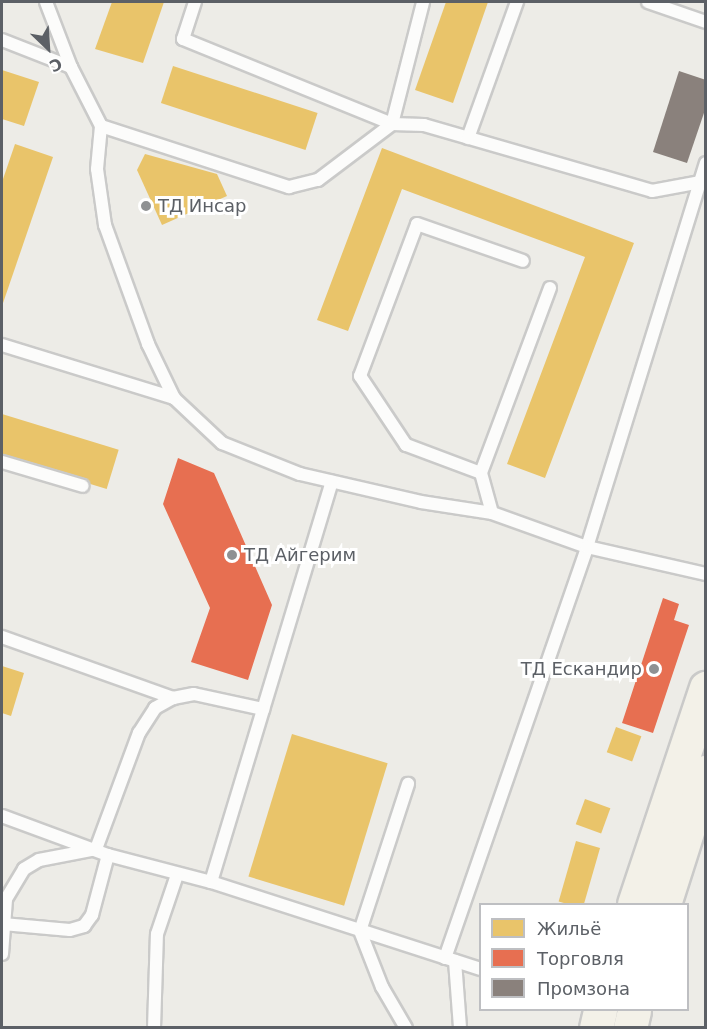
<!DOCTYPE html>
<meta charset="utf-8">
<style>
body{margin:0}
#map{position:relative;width:707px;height:1029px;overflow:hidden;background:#edece7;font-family:"DejaVu Sans",sans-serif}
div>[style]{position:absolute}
.homes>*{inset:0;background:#e9c46a;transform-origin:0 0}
.shops>*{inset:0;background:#e76f51}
.industry>*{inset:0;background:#8a817c}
.roads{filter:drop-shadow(2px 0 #cacac9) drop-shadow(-2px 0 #cacac9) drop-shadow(0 2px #cacac9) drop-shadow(0 -2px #cacac9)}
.lane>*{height:12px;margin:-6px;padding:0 6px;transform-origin:6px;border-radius:6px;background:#fcfcfb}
.primary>*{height:33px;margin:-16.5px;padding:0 16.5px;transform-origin:16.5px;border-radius:16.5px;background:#f3f1e8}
.dots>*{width:16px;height:16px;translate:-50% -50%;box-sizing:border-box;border:3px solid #fff;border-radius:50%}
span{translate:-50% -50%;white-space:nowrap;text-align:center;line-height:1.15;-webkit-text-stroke:6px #fff;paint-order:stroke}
.poi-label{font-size:18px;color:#5c6066}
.left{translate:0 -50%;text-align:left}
.right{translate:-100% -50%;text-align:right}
.frame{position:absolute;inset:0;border:3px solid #5c6066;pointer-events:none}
.legend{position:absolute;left:479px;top:903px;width:210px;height:108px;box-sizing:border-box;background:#fff;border:2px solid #bebfc2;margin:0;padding:8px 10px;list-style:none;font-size:18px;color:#5c6066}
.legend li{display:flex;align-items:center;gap:12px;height:30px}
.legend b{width:30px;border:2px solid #bebfc2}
.north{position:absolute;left:18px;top:18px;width:60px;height:60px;-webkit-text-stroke:4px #fff;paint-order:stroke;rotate:155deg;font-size:16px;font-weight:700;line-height:24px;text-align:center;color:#5c6066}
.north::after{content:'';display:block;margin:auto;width:21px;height:27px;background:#5c6066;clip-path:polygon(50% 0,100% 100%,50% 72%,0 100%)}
</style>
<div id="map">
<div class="homes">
<div style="clip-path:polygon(112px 2px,164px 2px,143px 63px,95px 49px)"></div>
<div style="clip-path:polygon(446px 2px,488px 2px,453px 103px,415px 90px)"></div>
<div style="left:173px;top:66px;width:152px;height:39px;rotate:18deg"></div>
<div style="clip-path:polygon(2px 70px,39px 82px,24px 126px,2px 119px)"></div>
<div style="clip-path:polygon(15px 144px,53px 157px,2px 306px,2px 182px)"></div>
<div style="clip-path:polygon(382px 148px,634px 243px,545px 478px,507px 464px,585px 257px,402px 189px,348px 331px,317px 320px)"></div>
<div style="clip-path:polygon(145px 154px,217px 174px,227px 196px,162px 225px,137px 170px)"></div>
<div style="left:2px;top:414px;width:122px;height:41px;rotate:17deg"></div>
<div style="clip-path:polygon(2px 666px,24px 673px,11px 716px,2px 713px)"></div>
<div style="left:616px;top:727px;width:27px;height:27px;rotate:20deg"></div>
<div style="left:292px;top:734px;width:100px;height:149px;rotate:17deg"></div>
<div style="left:585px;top:799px;width:27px;height:27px;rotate:20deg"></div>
<div style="left:576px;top:841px;width:25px;height:63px;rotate:16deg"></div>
</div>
<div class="shops">
<div style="clip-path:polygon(178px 458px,214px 473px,272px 605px,248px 680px,191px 662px,210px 608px,163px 504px)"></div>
<div style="clip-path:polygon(663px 598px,679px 604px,674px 620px,689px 625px,653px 733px,622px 723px)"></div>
</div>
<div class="industry">
<div style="clip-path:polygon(679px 71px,706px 80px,706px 107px,687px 163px,653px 152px)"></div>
</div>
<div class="roads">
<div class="lane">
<div style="left:46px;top:2px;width:70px;rotate:69deg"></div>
<div style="left:195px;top:2px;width:39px;rotate:108deg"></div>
<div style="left:183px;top:39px;width:226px;rotate:22.1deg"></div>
<div style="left:392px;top:124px;width:126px;rotate:-75.7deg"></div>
<div style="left:648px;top:2px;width:61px;rotate:19deg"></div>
<div style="left:2px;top:40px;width:74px;rotate:21.4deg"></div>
<div style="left:71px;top:67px;width:66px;rotate:63deg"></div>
<div style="left:101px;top:126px;width:198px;rotate:18deg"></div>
<div style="left:289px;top:187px;width:30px;rotate:-14deg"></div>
<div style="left:318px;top:180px;width:93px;rotate:-37.1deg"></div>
<div style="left:392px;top:124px;width:32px;rotate:2deg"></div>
<div style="left:424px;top:125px;width:237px;rotate:16.1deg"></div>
<div style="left:652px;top:191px;width:55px;rotate:-10.5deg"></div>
<div style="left:101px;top:126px;width:43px;rotate:95.3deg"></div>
<div style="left:97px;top:169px;width:57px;rotate:81.9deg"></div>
<div style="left:105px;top:225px;width:127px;rotate:70.1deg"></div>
<div style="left:148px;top:344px;width:60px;rotate:64.3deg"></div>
<div style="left:174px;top:398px;width:66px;rotate:43.2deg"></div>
<div style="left:222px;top:443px;width:84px;rotate:21.7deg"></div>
<div style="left:300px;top:474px;width:124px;rotate:13deg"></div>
<div style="left:421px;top:502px;width:72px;rotate:8.8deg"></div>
<div style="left:468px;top:138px;width:145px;rotate:-70.2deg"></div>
<div style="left:550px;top:288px;width:197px;rotate:110.5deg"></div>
<div style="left:481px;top:473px;width:41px;rotate:74.6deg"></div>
<div style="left:492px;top:513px;width:101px;rotate:19.7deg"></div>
<div style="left:587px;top:547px;width:402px;rotate:-72.8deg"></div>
<div style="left:2px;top:345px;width:180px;rotate:17.1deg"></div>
<div style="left:2px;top:462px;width:84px;rotate:16.5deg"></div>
<div style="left:481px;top:473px;width:80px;rotate:-159.5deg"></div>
<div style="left:406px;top:445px;width:83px;rotate:-123.7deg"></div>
<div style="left:360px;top:376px;width:162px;rotate:-69.4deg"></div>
<div style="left:417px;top:224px;width:112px;rotate:19.2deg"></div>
<div style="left:2px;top:637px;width:182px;rotate:19.6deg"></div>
<div style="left:2px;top:816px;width:113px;rotate:20.2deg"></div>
<div style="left:108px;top:855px;width:106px;rotate:14.7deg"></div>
<div style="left:211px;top:882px;width:283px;rotate:17.9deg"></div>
<div style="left:211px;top:882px;width:418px;rotate:-73.2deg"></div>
<div style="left:3px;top:924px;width:67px;rotate:5.1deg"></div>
<div style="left:70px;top:930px;width:15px;rotate:-16deg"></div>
<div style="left:84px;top:926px;width:14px;rotate:-54deg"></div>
<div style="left:92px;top:915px;width:62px;rotate:-75.1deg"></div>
<div style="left:2px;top:954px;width:55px;rotate:-85.8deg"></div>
<div style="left:6px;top:899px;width:35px;rotate:-59deg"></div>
<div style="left:24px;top:869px;width:17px;rotate:-31deg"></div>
<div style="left:39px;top:860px;width:58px;rotate:-10.9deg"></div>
<div style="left:96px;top:849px;width:124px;rotate:-69.7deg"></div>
<div style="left:139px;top:733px;width:30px;rotate:-57deg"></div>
<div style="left:155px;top:708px;width:21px;rotate:-29deg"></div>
<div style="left:173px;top:698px;width:21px;rotate:-11deg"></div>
<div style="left:194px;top:694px;width:71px;rotate:12.3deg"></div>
<div style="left:445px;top:958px;width:435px;rotate:-70.9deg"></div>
<div style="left:587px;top:547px;width:122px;rotate:12.8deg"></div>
<div style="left:455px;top:961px;width:67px;rotate:85.7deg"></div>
<div style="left:154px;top:1028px;width:94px;rotate:-88.2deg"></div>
<div style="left:157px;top:934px;width:62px;rotate:-71.3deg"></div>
<div style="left:406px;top:1028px;width:48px;rotate:-120.3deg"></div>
<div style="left:382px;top:987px;width:60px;rotate:-111.4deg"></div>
<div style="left:360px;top:931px;width:155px;rotate:-71.9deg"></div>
</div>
<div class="primary">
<div style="left:634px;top:904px;width:228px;rotate:-71.6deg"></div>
<div style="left:664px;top:904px;width:139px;rotate:-72.3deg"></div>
<div style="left:596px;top:1028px;width:18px;rotate:-77deg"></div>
<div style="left:630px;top:1028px;width:18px;rotate:-77deg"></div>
</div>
</div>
<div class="dots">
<div style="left:146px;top:206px;background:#8f9193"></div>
<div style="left:232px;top:555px;background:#8f9193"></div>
<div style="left:654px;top:669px;background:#8f9193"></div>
</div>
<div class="poi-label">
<span class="left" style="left:158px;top:206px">ТД Инсар</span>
<span class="left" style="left:244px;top:555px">ТД Айгерим</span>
<span class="right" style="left:642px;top:669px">ТД Ескандир</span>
</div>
<div class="frame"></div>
<ul class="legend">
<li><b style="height:16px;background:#e9c46a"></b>Жильё</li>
<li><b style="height:16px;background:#e76f51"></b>Торговля</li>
<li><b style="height:16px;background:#8a817c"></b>Промзона</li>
</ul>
<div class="north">С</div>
</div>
